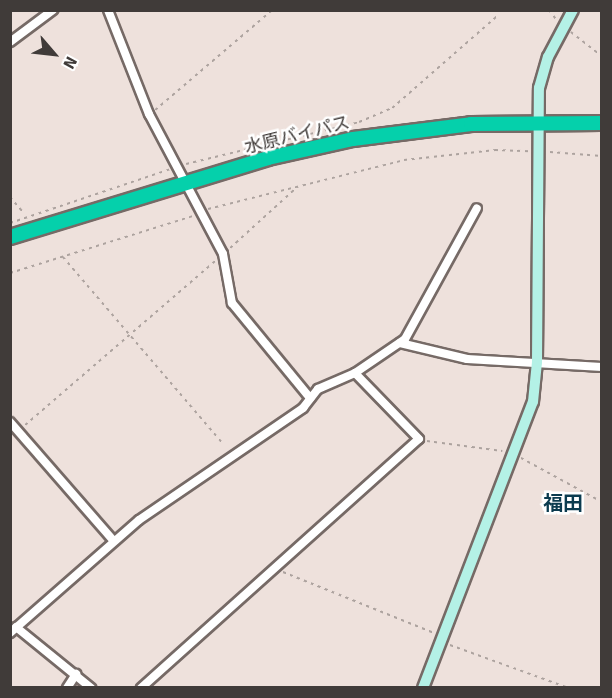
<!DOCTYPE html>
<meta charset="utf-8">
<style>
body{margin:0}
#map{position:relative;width:612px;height:698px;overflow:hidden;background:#eee1dc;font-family:Signika,"Noto Sans JP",sans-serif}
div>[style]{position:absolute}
.path>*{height:1.5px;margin-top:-0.75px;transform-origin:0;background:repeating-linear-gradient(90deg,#ada39f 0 3px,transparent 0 7.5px)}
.roads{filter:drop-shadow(2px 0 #766a66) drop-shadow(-2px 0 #766a66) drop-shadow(0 2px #766a66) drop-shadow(0 -2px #766a66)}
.street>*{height:8px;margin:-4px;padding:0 4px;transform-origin:4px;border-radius:4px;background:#fff}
.secondary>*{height:10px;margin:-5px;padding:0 5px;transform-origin:5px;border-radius:5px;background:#b4f1e6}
.highway>*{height:14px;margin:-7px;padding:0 7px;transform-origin:7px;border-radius:7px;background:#05d0ab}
span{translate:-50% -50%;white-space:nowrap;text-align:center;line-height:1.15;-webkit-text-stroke:5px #fff;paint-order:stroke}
.street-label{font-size:18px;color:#403b39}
.neighbourhood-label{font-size:20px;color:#0b3b4f;font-weight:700}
.frame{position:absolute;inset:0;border:12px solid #403b39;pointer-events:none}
.north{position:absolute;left:24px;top:24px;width:60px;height:60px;-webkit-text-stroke:4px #fff;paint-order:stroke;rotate:118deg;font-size:16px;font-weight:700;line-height:24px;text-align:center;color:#403b39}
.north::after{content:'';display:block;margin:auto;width:21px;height:27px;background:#403b39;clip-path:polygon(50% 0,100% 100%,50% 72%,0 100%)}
</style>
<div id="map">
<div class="path">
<div style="left:549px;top:10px;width:11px;rotate:52deg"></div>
<div style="left:571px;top:32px;width:39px;rotate:38deg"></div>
<div style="left:155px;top:110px;width:154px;rotate:-40.5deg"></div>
<div style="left:550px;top:152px;width:52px;rotate:4.4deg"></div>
<div style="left:186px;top:164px;width:178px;rotate:-13.6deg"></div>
<div style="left:359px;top:122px;width:36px;rotate:-23deg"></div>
<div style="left:392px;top:108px;width:140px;rotate:-41.2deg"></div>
<div style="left:10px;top:197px;width:20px;rotate:49deg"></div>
<div style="left:208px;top:209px;width:202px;rotate:-14deg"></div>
<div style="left:404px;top:160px;width:92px;rotate:-6.3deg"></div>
<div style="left:495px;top:150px;width:35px;rotate:2deg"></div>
<div style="left:10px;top:223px;width:169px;rotate:-18.6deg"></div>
<div style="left:230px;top:248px;width:91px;rotate:-42.3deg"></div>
<div style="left:63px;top:257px;width:246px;rotate:49.4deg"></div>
<div style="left:10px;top:273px;width:192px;rotate:-17.3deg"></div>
<div style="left:25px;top:425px;width:251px;rotate:-40.8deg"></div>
<div style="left:427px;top:441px;width:76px;rotate:7.6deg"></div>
<div style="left:521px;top:458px;width:92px;rotate:28.5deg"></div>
<div style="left:283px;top:572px;width:163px;rotate:22deg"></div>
<div style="left:450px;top:645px;width:127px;rotate:19.9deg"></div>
</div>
<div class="roads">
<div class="street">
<div style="left:108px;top:10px;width:112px;rotate:68.5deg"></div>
<div style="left:149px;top:114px;width:158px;rotate:62.1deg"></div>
<div style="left:223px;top:254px;width:50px;rotate:79.6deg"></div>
<div style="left:232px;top:303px;width:123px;rotate:50.6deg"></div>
<div style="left:10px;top:42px;width:54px;rotate:-36.7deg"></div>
<div style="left:400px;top:343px;width:69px;rotate:13.4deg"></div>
<div style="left:467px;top:359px;width:135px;rotate:3.4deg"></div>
<div style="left:10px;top:422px;width:157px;rotate:48.9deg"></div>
<div style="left:16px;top:627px;width:97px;rotate:39.1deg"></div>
<div style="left:10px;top:633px;width:171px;rotate:-41.2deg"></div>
<div style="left:139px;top:520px;width:199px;rotate:-34.3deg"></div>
<div style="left:303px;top:408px;width:24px;rotate:-52deg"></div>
<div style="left:318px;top:389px;width:40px;rotate:-23.4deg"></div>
<div style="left:355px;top:373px;width:60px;rotate:-34.2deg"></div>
<div style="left:405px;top:339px;width:149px;rotate:-61.2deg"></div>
<div style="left:67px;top:688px;width:17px;rotate:-57deg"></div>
<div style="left:141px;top:688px;width:373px;rotate:-41.9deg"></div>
<div style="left:419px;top:439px;width:92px;rotate:-134.1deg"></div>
</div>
<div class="secondary">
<div style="left:423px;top:688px;width:306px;rotate:-69deg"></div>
<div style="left:533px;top:402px;width:40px;rotate:-84.3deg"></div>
<div style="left:537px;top:362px;width:274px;rotate:-89.6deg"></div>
<div style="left:539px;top:88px;width:32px;rotate:-74deg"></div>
<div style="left:548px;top:57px;width:53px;rotate:-62deg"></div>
</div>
<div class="highway">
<div style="left:10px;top:237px;width:270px;rotate:-17deg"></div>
<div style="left:268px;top:158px;width:87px;rotate:-12.6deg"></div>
<div style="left:353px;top:139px;width:119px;rotate:-7.2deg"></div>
<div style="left:471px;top:124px;width:131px;rotate:-0.4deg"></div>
</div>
</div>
<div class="street-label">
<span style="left:297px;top:135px;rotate:-14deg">水原バイパス</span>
</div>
<div class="neighbourhood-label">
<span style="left:563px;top:503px">福田</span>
</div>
<div class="frame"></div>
<div class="north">N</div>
</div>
